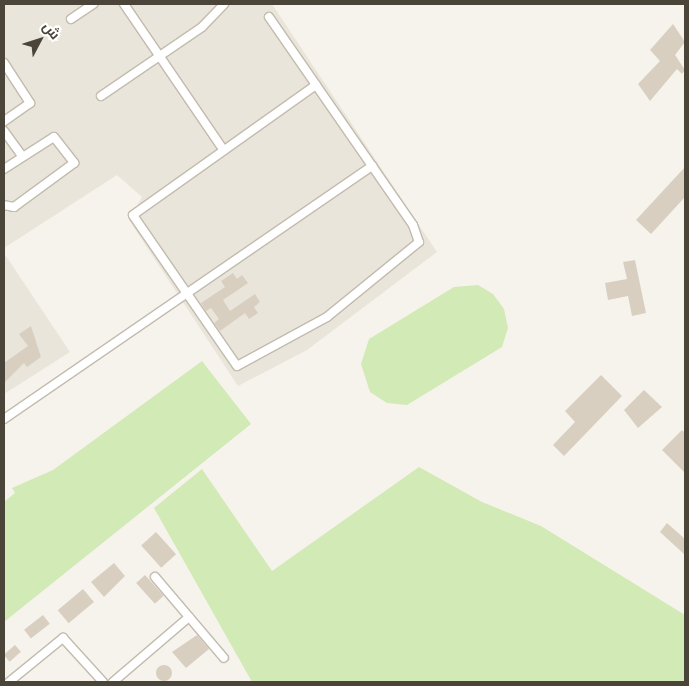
<!DOCTYPE html>
<meta charset="utf-8">
<style>
body{margin:0}
#map{position:relative;width:689px;height:686px;overflow:hidden;background:#f6f3ec;font-family:"Archivo Narrow",Cairo,sans-serif}
div>[style]{position:absolute}
.residential>*{inset:0;background:#eae5da}
.green>*{inset:0;background:#d2eab5}
.building>*{inset:0;background:#d8cfc1;transform-origin:0 0}
.round{border-radius:50%}
.roads{filter:drop-shadow(1px 0 #c2bbae) drop-shadow(-1px 0 #c2bbae) drop-shadow(0 1px #c2bbae) drop-shadow(0 -1px #c2bbae)}
.minor>*{height:8px;margin:-4px;padding:0 4px;transform-origin:4px;border-radius:4px;background:#fff}
span{translate:-50% -50%;white-space:nowrap;text-align:center;line-height:1.15;-webkit-text-stroke:4px #fff;paint-order:stroke}
.frame{position:absolute;inset:0;border:5px solid #4b4439;pointer-events:none}
.north{position:absolute;left:15px;top:15px;width:50px;height:50px;-webkit-text-stroke:4px #fff;paint-order:stroke;rotate:50deg;font-size:14px;font-weight:700;line-height:20px;text-align:center;color:#4b4439}
.north::after{content:'';display:block;margin:auto;width:18px;height:22px;background:#4b4439;clip-path:polygon(50% 0,100% 100%,50% 72%,0 100%)}
</style>
<div id="map">
<div class="residential">
<div style="clip-path:polygon(4px 4px,272px 4px,437px 252px,307px 350px,238px 386px,129px 220px,142px 197px,117px 175px,4px 248px)"></div>
<div style="clip-path:polygon(4px 253px,70px 352px,4px 394px)"></div>
</div>
<div class="green">
<div style="clip-path:polygon(478px 285px,493px 294px,504px 309px,508px 328px,502px 347px,407px 405px,387px 403px,370px 392px,361px 364px,369px 339px,454px 287px)"></div>
<div style="clip-path:polygon(202px 361px,251px 424px,4px 622px,4px 502px,15px 493px,12px 488px,53px 470px)"></div>
<div style="clip-path:polygon(419px 467px,482px 502px,541px 526px,685px 615px,685px 682px,252px 682px,154px 508px,202px 469px,272px 571px)"></div>
</div>
<div class="building">
<div style="clip-path:polygon(673px 24px,685px 42px,675px 55px,685px 70px,682px 74px,677px 69px,650px 101px,638px 84px,660px 61px,650px 50px)"></div>
<div style="clip-path:polygon(685px 167px,685px 197px,651px 234px,636px 220px)"></div>
<div style="clip-path:polygon(635px 260px,646px 313px,632px 316px,628px 296px,608px 300px,605px 283px,627px 279px,623px 262px)"></div>
<div style="clip-path:polygon(233px 273px,237px 279px,242px 275px,248px 283px,223px 300px,230px 311px,255px 294px,260px 302px,254px 307px,258px 313px,249px 319px,245px 313px,220px 331px,214px 323px,219px 319px,211px 308px,206px 311px,201px 303px,225px 287px,221px 281px)"></div>
<div style="clip-path:polygon(31px 326px,41px 357px,27px 367px,24px 363px,4px 383px,4px 363px,28px 346px,19px 334px)"></div>
<div style="clip-path:polygon(601px 375px,622px 396px,564px 456px,553px 445px,575px 422px,565px 411px)"></div>
<div style="clip-path:polygon(644px 390px,662px 407px,638px 428px,624px 410px)"></div>
<div style="clip-path:polygon(682px 430px,685px 433px,685px 473px,662px 450px)"></div>
<div style="clip-path:polygon(667px 523px,685px 539px,685px 555px,660px 532px)"></div>
<div style="left:156px;top:532px;width:30px;height:20px;rotate:48deg"></div>
<div style="clip-path:polygon(114px 563px,125px 576px,104px 597px,91px 582px)"></div>
<div style="left:145px;top:575px;width:28px;height:12px;rotate:48deg"></div>
<div style="left:83px;top:589px;width:17px;height:33px;rotate:50deg"></div>
<div style="left:43px;top:615px;width:11px;height:24px;rotate:52deg"></div>
<div style="clip-path:polygon(197px 635px,209px 649px,186px 668px,172px 652px)"></div>
<div style="left:15px;top:645px;width:9px;height:15px;rotate:49deg"></div>
<div class="round" style="left:156px;top:665px;width:16px;height:16px"></div>
</div>
<div class="roads">
<div class="minor">
<div style="left:124px;top:4px;width:176px;rotate:55.7deg"></div>
<div style="left:269px;top:17px;width:83px;rotate:55.3deg"></div>
<div style="left:71px;top:19px;width:27px;rotate:-34deg"></div>
<div style="left:4px;top:63px;width:48px;rotate:57deg"></div>
<div style="left:30px;top:103px;width:32px;rotate:145deg"></div>
<div style="left:316px;top:85px;width:170px;rotate:55.3deg"></div>
<div style="left:413px;top:225px;width:18px;rotate:71deg"></div>
<div style="left:419px;top:242px;width:119px;rotate:140.8deg"></div>
<div style="left:327px;top:317px;width:102px;rotate:151.4deg"></div>
<div style="left:237px;top:366px;width:183px;rotate:-124.6deg"></div>
<div style="left:133px;top:215px;width:224px;rotate:-35.4deg"></div>
<div style="left:101px;top:96px;width:122px;rotate:-34.3deg"></div>
<div style="left:202px;top:27px;width:32px;rotate:-46deg"></div>
<div style="left:4px;top:131px;width:31px;rotate:54deg"></div>
<div style="left:4px;top:169px;width:59px;rotate:-32.6deg"></div>
<div style="left:54px;top:137px;width:33px;rotate:52deg"></div>
<div style="left:74px;top:163px;width:74px;rotate:143.7deg"></div>
<div style="left:14px;top:207px;width:10px;rotate:-169deg"></div>
<div style="left:4px;top:419px;width:447px;rotate:-34.5deg"></div>
<div style="left:155px;top:577px;width:106px;rotate:49.6deg"></div>
<div style="left:9px;top:682px;width:70px;rotate:-39.2deg"></div>
<div style="left:63px;top:638px;width:59px;rotate:47.7deg"></div>
<div style="left:113px;top:682px;width:100px;rotate:-40.5deg"></div>
</div>
</div>
<div class="frame"></div>
<div class="north">ش</div>
</div>
